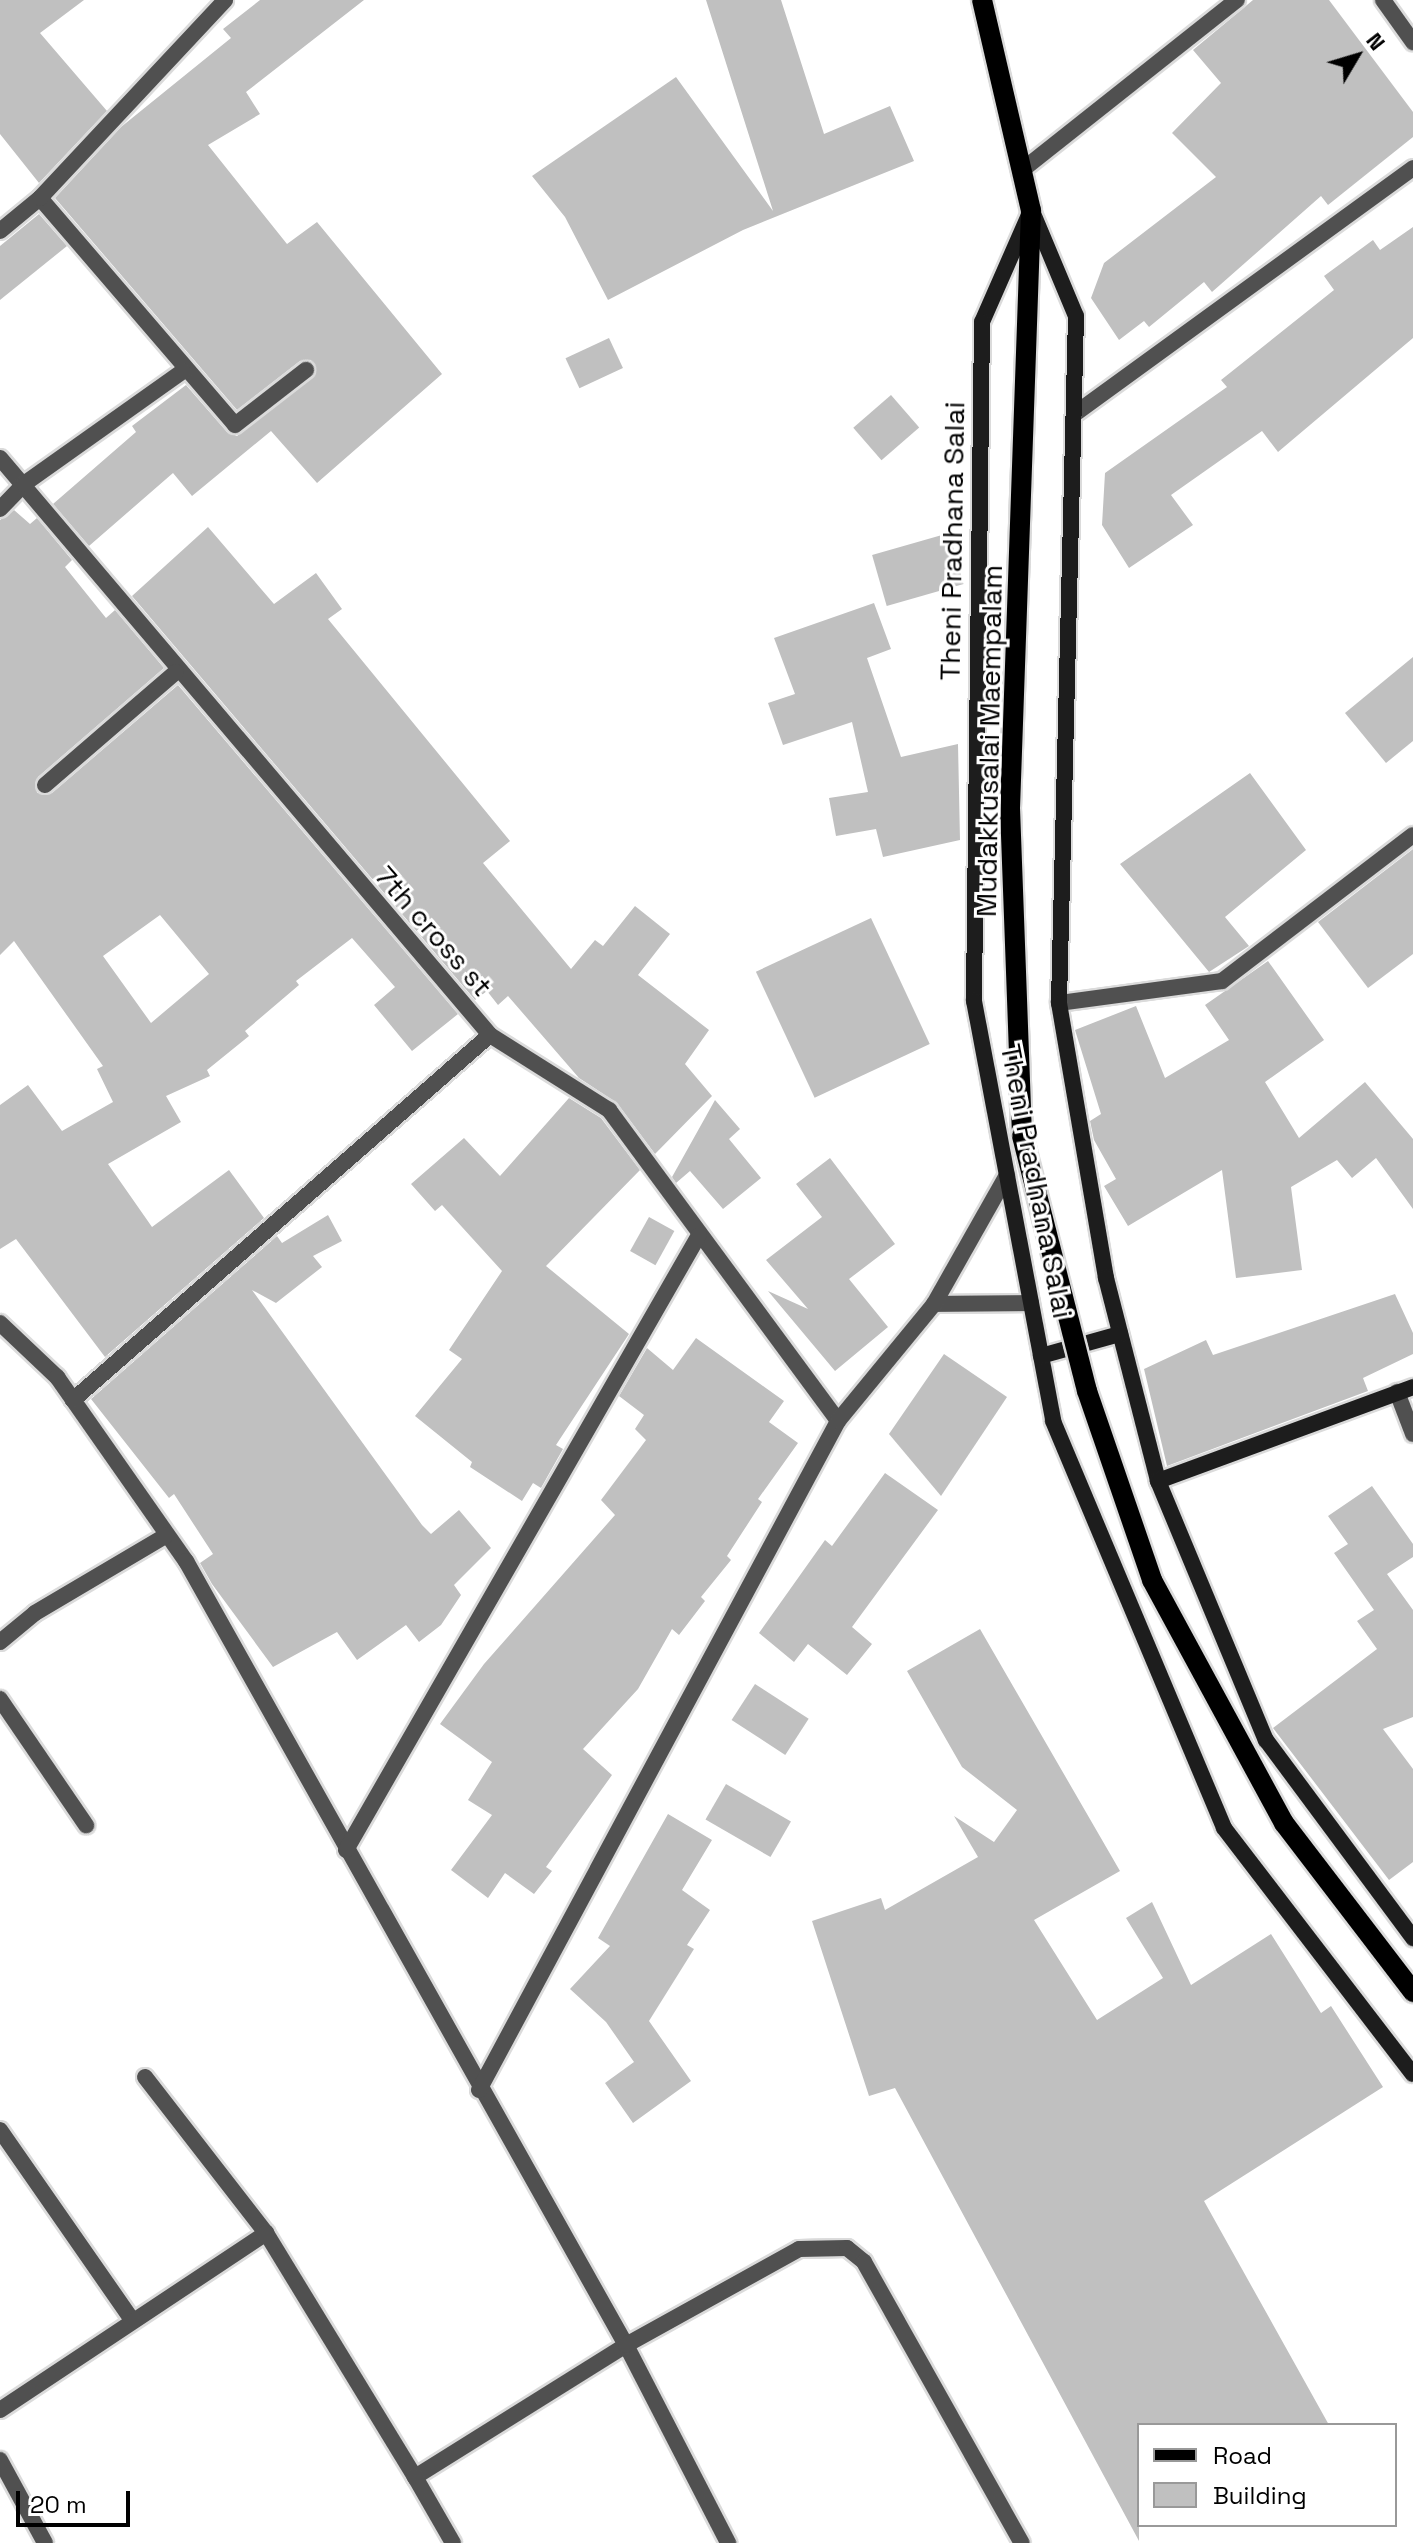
<!DOCTYPE html>
<style>
body{margin:0}
#map{position:relative;width:1413px;height:2543px;overflow:hidden;background:#fff;font-family:"Space Grotesk",sans-serif}
div>[style]{position:absolute}
.building>*{inset:0;background:#c0c0c0;transform-origin:0 0}
.roads{filter:drop-shadow(2px 0 #dbdbdb) drop-shadow(-2px 0 #dbdbdb) drop-shadow(0 2px #dbdbdb) drop-shadow(0 -2px #dbdbdb)}
.street>*{height:16px;margin:-8px;padding:0 8px;transform-origin:8px;border-radius:8px;background:#505050}
.secondary>*{height:16px;margin:-8px;padding:0 8px;transform-origin:8px;border-radius:8px;background:#1d1d1d}
.primary>*{height:20px;margin:-10px;padding:0 10px;transform-origin:10px;border-radius:10px;background:#000}
.bridges{filter:drop-shadow(2px 0 #dbdbdb) drop-shadow(-2px 0 #dbdbdb) drop-shadow(0 2px #dbdbdb) drop-shadow(0 -2px #dbdbdb)}
.primary-bridge>*{height:20px;margin:-10px;padding:0 10px;transform-origin:10px;border-radius:10px;background:#000}
span{translate:-50% -50%;white-space:nowrap;text-align:center;line-height:1.15;-webkit-text-stroke:6px #fff;paint-order:stroke}
.street-label{font-size:28px;color:#000}
.legend{position:absolute;left:1137px;top:2423px;width:260px;height:104px;box-sizing:border-box;background:#fff;border:2px solid #999;margin:0;padding:10px 14px;list-style:none;font-size:24px;color:#000}
.legend li{display:flex;align-items:center;gap:16px;height:40px}
.legend b{width:40px;border:2px solid #999}
.north{position:absolute;left:1317px;top:16px;width:80px;height:80px;-webkit-text-stroke:6px #fff;paint-order:stroke;rotate:52deg;font-size:22px;font-weight:700;line-height:32px;text-align:center;color:#000}
.north::after{content:'';display:block;margin:auto;width:28px;height:36px;background:#000;clip-path:polygon(50% 0,100% 100%,50% 72%,0 100%)}
.scale{position:absolute;left:16px;top:2491px;width:114px;height:36px;box-sizing:border-box;border:4px solid #000;border-top:0;padding-left:10px;font-size:24px;line-height:28px;white-space:nowrap;color:#000;-webkit-text-stroke:6px #fff;paint-order:stroke}
</style>
<div id="map">
<div class="building">
<div style="clip-path:polygon(0 0,84px 0,40px 33px,107px 111px,39px 183px,0 134px)"></div>
<div style="clip-path:polygon(260px 0,364px 0,246px 92px,260px 114px,208px 145px,287px 244px,317px 222px,442px 374px,317px 483px,271px 431px,192px 496px,173px 473px,89px 546px,53px 504px,136px 432px,132px 426px,186px 385px,227px 432px,237px 436px,316px 373px,311px 360px,300px 361px,237px 410px,55px 198px,121px 127px,231px 38px,223px 29px)"></div>
<div style="clip-path:polygon(706px 0,781px 0,824px 134px,890px 106px,914px 161px,743px 230px,608px 300px,565px 217px,532px 176px,676px 77px,773px 211px)"></div>
<div style="clip-path:polygon(1253px 0,1329px 0,1413px 112px,1413px 137px,1328px 205px,1321px 196px,1212px 292px,1204px 282px,1149px 327px,1144px 321px,1119px 340px,1091px 298px,1104px 263px,1216px 177px,1172px 133px,1221px 83px,1193px 50px)"></div>
<div style="clip-path:polygon(39px 214px,67px 246px,0 300px,0 246px)"></div>
<div style="clip-path:polygon(1413px 227px,1413px 338px,1278px 452px,1262px 431px,1171px 495px,1193px 525px,1129px 568px,1102px 525px,1105px 473px,1227px 387px,1221px 380px,1334px 290px,1324px 276px,1373px 240px,1380px 250px)"></div>
<div style="left:609px;top:338px;width:33px;height:48px;rotate:65deg"></div>
<div style="left:891px;top:395px;width:43px;height:50px;rotate:49deg"></div>
<div style="clip-path:polygon(evenodd,14px 510px,30px 524px,37px 518px,72px 560px,65px 567px,106px 618px,115px 610px,164px 668px,38px 777px,37px 793px,52px 793px,178px 685px,458px 1014px,412px 1051px,374px 1005px,395px 987px,352px 938px,296px 981px,299px 985px,245px 1031px,249px 1036px,207px 1070px,210px 1076px,166px 1096px,181px 1122px,108px 1164px,152px 1227px,229px 1170px,264px 1218px,105px 1357px,16px 1239px,0 1249px,0 1105px,28px 1085px,62px 1131px,113px 1102px,97px 1069px,103px 1066px,14px 941px,0 955px,0 520px,14px 510px,160px 915px,209px 974px,151px 1023px,103px 956px,160px 915px)"></div>
<div style="clip-path:polygon(208px 527px,274px 604px,316px 573px,342px 609px,328px 619px,510px 841px,483px 863px,571px 969px,595px 940px,603px 946px,635px 906px,670px 934px,638px 975px,709px 1030px,685px 1064px,712px 1096px,655px 1154px,617px 1103px,579px 1078px,508px 996px,498px 1005px,487px 991px,475px 1000px,132px 596px)"></div>
<div style="left:949px;top:533px;width:53px;height:80px;rotate:74deg"></div>
<div style="clip-path:polygon(874px 603px,891px 649px,867px 658px,901px 757px,958px 744px,960px 840px,883px 857px,876px 829px,836px 836px,829px 798px,868px 792px,852px 722px,783px 745px,768px 703px,795px 694px,774px 638px)"></div>
<div style="clip-path:polygon(1413px 657px,1413px 741px,1386px 763px,1345px 713px)"></div>
<div style="clip-path:polygon(1250px 773px,1306px 850px,1225px 917px,1249px 946px,1209px 972px,1120px 864px)"></div>
<div style="clip-path:polygon(1413px 849px,1413px 954px,1368px 988px,1318px 922px)"></div>
<div style="left:871px;top:918px;width:139px;height:127px;rotate:65deg"></div>
<div style="clip-path:polygon(1268px 961px,1324px 1040px,1265px 1082px,1299px 1138px,1365px 1082px,1413px 1139px,1413px 1209px,1376px 1158px,1352px 1178px,1337px 1160px,1291px 1187px,1302px 1270px,1236px 1278px,1222px 1170px,1128px 1226px,1104px 1186px,1116px 1179px,1094px 1140px,1090px 1121px,1101px 1114px,1075px 1030px,1136px 1006px,1165px 1078px,1229px 1040px,1205px 1005px)"></div>
<div style="clip-path:polygon(569px 1098px,601px 1118px,640px 1170px,546px 1266px,629px 1334px,556px 1445px,563px 1449px,541px 1488px,533px 1483px,522px 1501px,470px 1467px,472px 1462px,415px 1416px,462px 1359px,449px 1350px,502px 1271px,442px 1205px,435px 1211px,411px 1184px,464px 1138px,500px 1176px)"></div>
<div style="clip-path:polygon(715px 1100px,740px 1129px,729px 1139px,761px 1178px,723px 1209px,690px 1171px,676px 1183px,672px 1177px)"></div>
<div style="clip-path:polygon(830px 1158px,895px 1244px,849px 1279px,888px 1327px,835px 1371px,768px 1291px,808px 1309px,766px 1260px,822px 1217px,796px 1184px)"></div>
<div style="clip-path:polygon(328px 1215px,342px 1241px,313px 1256px,322px 1267px,276px 1303px,252px 1290px,422px 1525px,431px 1534px,459px 1510px,491px 1548px,454px 1585px,461px 1595px,441px 1625px,419px 1642px,406px 1625px,357px 1660px,337px 1632px,273px 1667px,212px 1584px,200px 1563px,213px 1554px,174px 1494px,169px 1498px,91px 1399px,277px 1236px,282px 1243px)"></div>
<div style="left:649px;top:1217px;width:29px;height:39px;rotate:29deg"></div>
<div style="clip-path:polygon(1395px 1294px,1413px 1333px,1413px 1354px,1363px 1378px,1368px 1391px,1167px 1466px,1144px 1369px,1206px 1340px,1213px 1355px)"></div>
<div style="clip-path:polygon(696px 1338px,784px 1401px,769px 1422px,798px 1443px,758px 1499px,762px 1502px,727px 1556px,731px 1560px,701px 1597px,705px 1601px,679px 1635px,672px 1629px,638px 1689px,583px 1749px,612px 1775px,546px 1867px,552px 1871px,534px 1894px,505px 1873px,488px 1898px,451px 1870px,492px 1815px,468px 1800px,492px 1762px,440px 1724px,484px 1664px,615px 1515px,601px 1500px,646px 1440px,635px 1429px,644px 1415px,619px 1396px,647px 1348px,673px 1370px)"></div>
<div style="clip-path:polygon(944px 1354px,1007px 1397px,941px 1496px,889px 1434px)"></div>
<div style="clip-path:polygon(885px 1473px,938px 1510px,852px 1627px,872px 1644px,847px 1675px,808px 1644px,794px 1662px,759px 1633px,825px 1540px,832px 1546px)"></div>
<div style="clip-path:polygon(1372px 1486px,1413px 1544px,1413px 1557px,1387px 1574px,1413px 1610px,1413px 1717px,1383px 1729px,1413px 1769px,1413px 1862px,1389px 1880px,1273px 1728px,1377px 1649px,1357px 1621px,1374px 1610px,1334px 1553px,1348px 1544px,1328px 1516px)"></div>
<div style="clip-path:polygon(980px 1629px,1120px 1871px,1034px 1920px,1097px 2020px,1163px 1978px,1126px 1918px,1152px 1902px,1191px 1985px,1271px 1934px,1321px 2013px,1331px 2006px,1383px 2087px,1204px 2201px,1329px 2425px,1139px 2425px,1139px 2541px,895px 2088px,869px 2096px,812px 1921px,881px 1898px,885px 1910px,978px 1857px,954px 1816px,994px 1842px,1017px 1810px,962px 1767px,907px 1671px)"></div>
<div style="left:755px;top:1684px;width:64px;height:43px;rotate:33deg"></div>
<div style="left:726px;top:1784px;width:75px;height:41px;rotate:30deg"></div>
<div style="clip-path:polygon(668px 1814px,712px 1840px,682px 1890px,710px 1910px,687px 1945px,694px 1949px,649px 2021px,691px 2081px,633px 2123px,605px 2083px,634px 2062px,606px 2022px,570px 1989px,610px 1946px,598px 1938px)"></div>
</div>
<div class="roads">
<div class="street">
<div style="left:1383px;top:0;width:52px;rotate:54.5deg"></div>
<div style="left:1026px;top:167px;width:269px;rotate:-38.4deg"></div>
<div style="left:40px;top:198px;width:299px;rotate:49.3deg"></div>
<div style="left:235px;top:425px;width:90px;rotate:-37.8deg"></div>
<div style="left:0;top:231px;width:52px;rotate:-39.5deg"></div>
<div style="left:40px;top:198px;width:271px;rotate:-46.9deg"></div>
<div style="left:1076px;top:413px;width:417px;rotate:-36deg"></div>
<div style="left:0;top:458px;width:757px;rotate:49.66deg"></div>
<div style="left:490px;top:1035px;width:141px;rotate:32.2deg"></div>
<div style="left:609px;top:1110px;width:386px;rotate:53.6deg"></div>
<div style="left:0;top:509px;width:35px;rotate:-46deg"></div>
<div style="left:24px;top:484px;width:195px;rotate:-35.4deg"></div>
<div style="left:45px;top:785px;width:173px;rotate:-40.8deg"></div>
<div style="left:1059px;top:1003px;width:164px;rotate:-7.7deg"></div>
<div style="left:1222px;top:981px;width:240px;rotate:-37.4deg"></div>
<div style="left:934px;top:1304px;width:97px;rotate:-0.6deg"></div>
<div style="left:0;top:1323px;width:79px;rotate:43.5deg"></div>
<div style="left:57px;top:1377px;width:225px;rotate:55deg"></div>
<div style="left:186px;top:1561px;width:899px;rotate:60.7deg"></div>
<div style="left:626px;top:2345px;width:223px;rotate:62.7deg"></div>
<div style="left:1397px;top:1392px;width:45px;rotate:69.1deg"></div>
<div style="left:73px;top:1400px;width:554px;rotate:-41.2deg"></div>
<div style="left:0;top:1642px;width:45px;rotate:-39.6deg"></div>
<div style="left:35px;top:1613px;width:153px;rotate:-30.6deg"></div>
<div style="left:0;top:1699px;width:153px;rotate:55.7deg"></div>
<div style="left:346px;top:1850px;width:709px;rotate:-60.14deg"></div>
<div style="left:145px;top:2077px;width:197px;rotate:52.2deg"></div>
<div style="left:479px;top:2090px;width:759px;rotate:-61.78deg"></div>
<div style="left:838px;top:1421px;width:151px;rotate:-50.6deg"></div>
<div style="left:934px;top:1304px;width:148px;rotate:-60.5deg"></div>
<div style="left:0;top:2130px;width:231px;rotate:55.2deg"></div>
<div style="left:0;top:2410px;width:320px;rotate:-33.6deg"></div>
<div style="left:266px;top:2233px;width:286px;rotate:58.6deg"></div>
<div style="left:415px;top:2477px;width:249px;rotate:-32deg"></div>
<div style="left:626px;top:2345px;width:198px;rotate:-29deg"></div>
<div style="left:799px;top:2249px;width:48px;rotate:-1.2deg"></div>
<div style="left:847px;top:2248px;width:22px;rotate:39deg"></div>
<div style="left:864px;top:2262px;width:322px;rotate:60.7deg"></div>
<div style="left:0;top:2460px;width:94px;rotate:61.5deg"></div>
<div style="left:415px;top:2477px;width:76px;rotate:60.1deg"></div>
</div>
<div class="secondary">
<div style="left:1032px;top:211px;width:114px;rotate:67.3deg"></div>
<div style="left:1076px;top:316px;width:687px;rotate:91.42deg"></div>
<div style="left:1059px;top:1003px;width:279px;rotate:80.3deg"></div>
<div style="left:1106px;top:1278px;width:210px;rotate:75.6deg"></div>
<div style="left:1158px;top:1481px;width:281px;rotate:67.4deg"></div>
<div style="left:1266px;top:1740px;width:247px;rotate:53.4deg"></div>
<div style="left:1029px;top:215px;width:117px;rotate:113.7deg"></div>
<div style="left:982px;top:322px;width:679px;rotate:90.68deg"></div>
<div style="left:974px;top:1001px;width:427px;rotate:79.3deg"></div>
<div style="left:1053px;top:1421px;width:441px;rotate:67.2deg"></div>
<div style="left:1224px;top:1828px;width:310px;rotate:52.5deg"></div>
<div style="left:1041px;top:1356px;width:82px;rotate:-15.6deg"></div>
<div style="left:1158px;top:1481px;width:272px;rotate:-20.2deg"></div>
</div>
<div class="primary">
<div style="left:982px;top:0;width:216px;rotate:76.9deg"></div>
<div style="left:1031px;top:210px;width:598px;rotate:92.01deg"></div>
<div style="left:1010px;top:808px;width:328px;rotate:87.9deg"></div>
</div>
</div>
<div class="bridges">
<div class="primary-bridge">
<div style="left:1022px;top:1136px;width:263px;rotate:75.7deg"></div>
<div style="left:1087px;top:1391px;width:200px;rotate:71deg"></div>
<div style="left:1152px;top:1580px;width:277px;rotate:61.5deg"></div>
<div style="left:1284px;top:1823px;width:213px;rotate:52.6deg"></div>
</div>
</div>
<div class="street-label">
<span style="left:952px;top:541px;rotate:-89deg">Theni Pradhana Salai</span>
<span style="left:989px;top:741px;rotate:-89deg">Mudakkusalai Maempalam</span>
<span style="left:434px;top:931px;rotate:49deg">7th cross st</span>
<span style="left:1037px;top:1181px;rotate:79deg">Theni Pradhana Salai</span>
</div>
<ul class="legend">
<li><b style="height:10px;background:#000"></b>Road</li>
<li><b style="height:22px;background:#c0c0c0"></b>Building</li>
</ul>
<div class="north">N</div>
<div class="scale">20 m</div>
</div>
